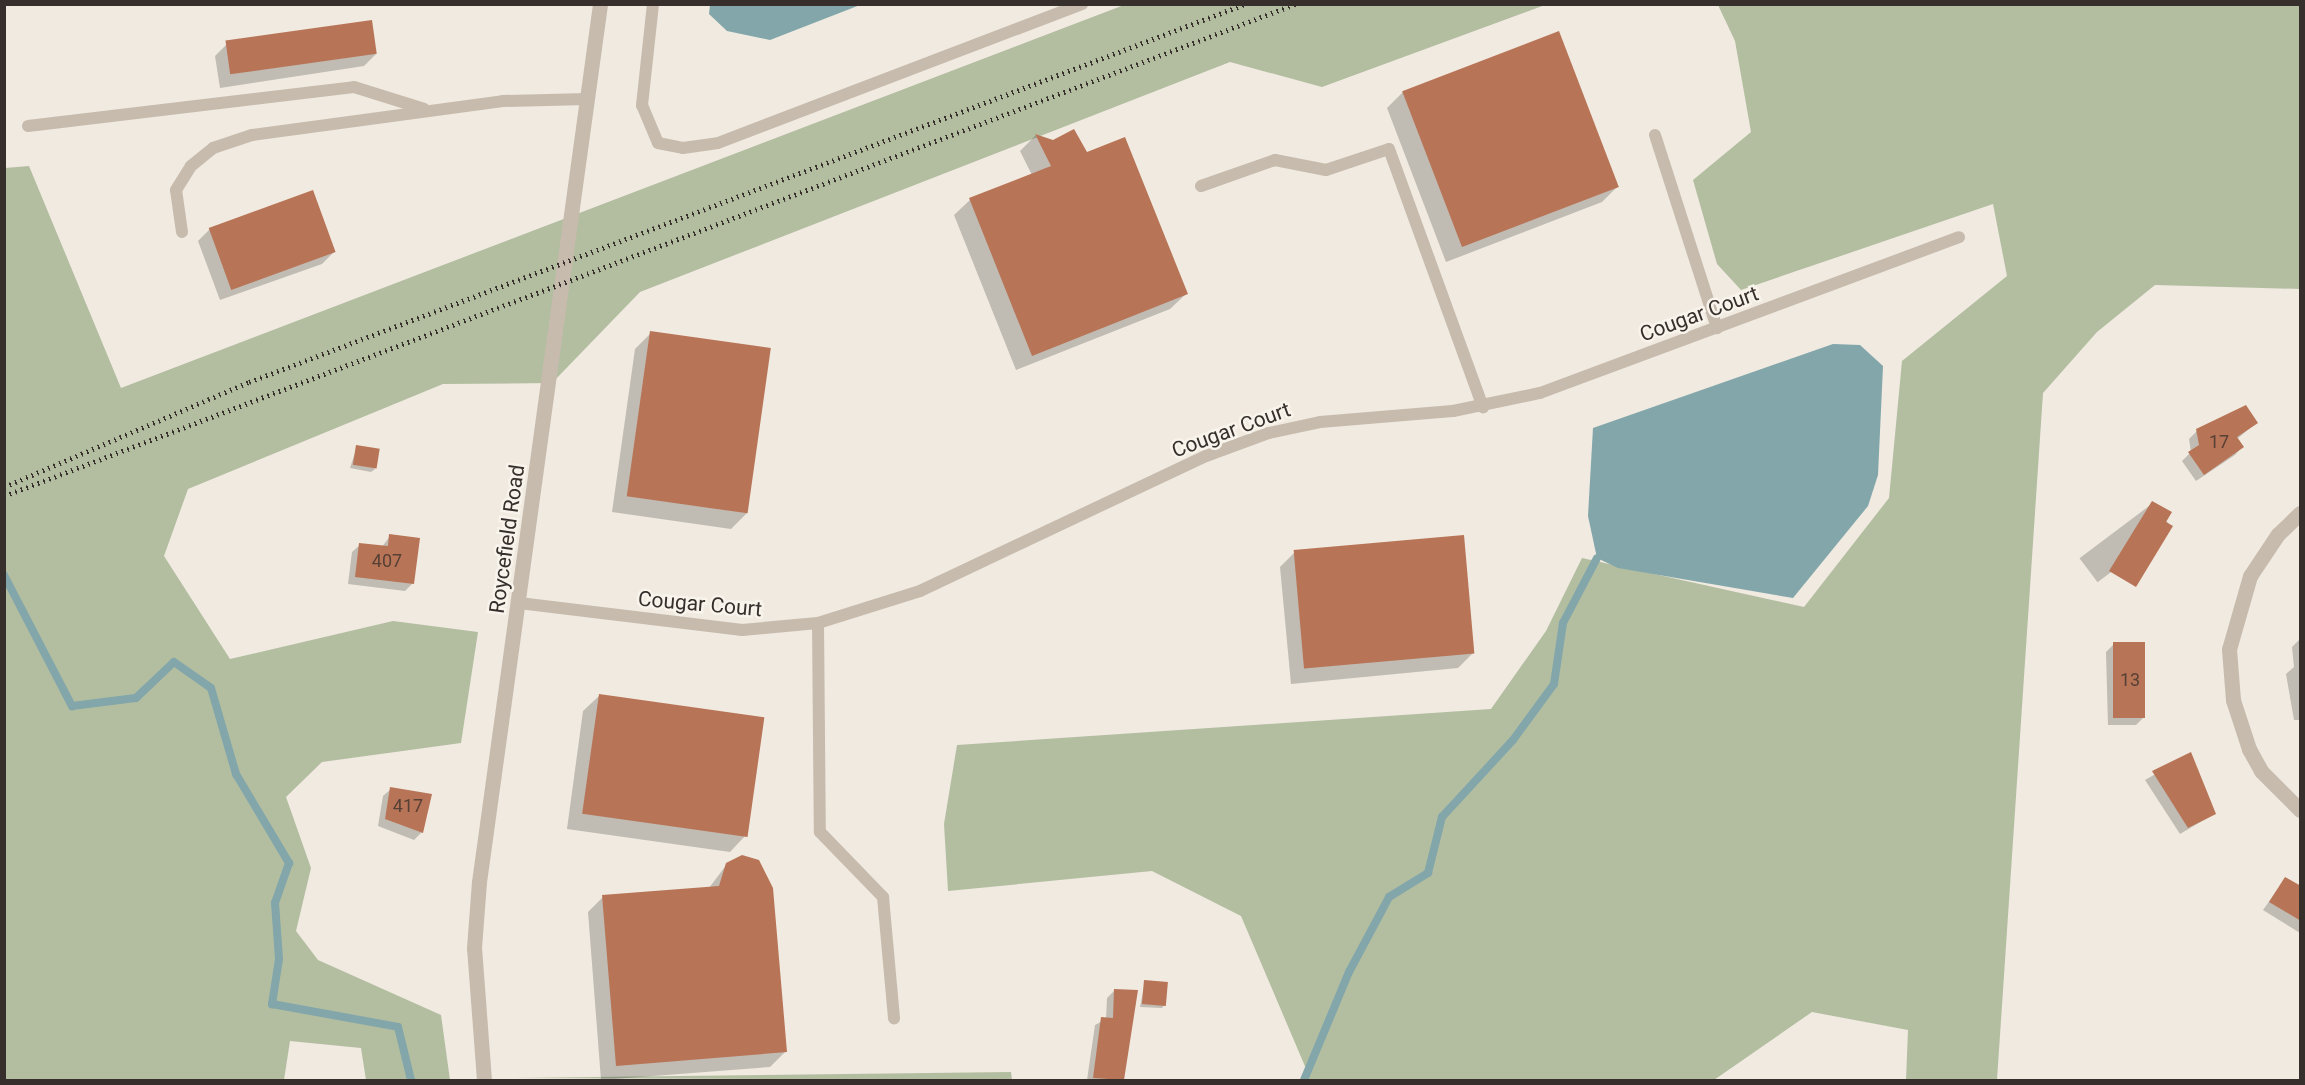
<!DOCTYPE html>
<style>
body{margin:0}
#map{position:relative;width:2305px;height:1085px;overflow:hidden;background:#f0eae0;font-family:Roboto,sans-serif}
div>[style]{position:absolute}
.green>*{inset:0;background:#b3bea1}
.water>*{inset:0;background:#82a6aa}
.shadow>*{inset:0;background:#0003;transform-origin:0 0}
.stream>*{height:8px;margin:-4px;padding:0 4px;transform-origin:4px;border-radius:4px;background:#82a6aa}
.building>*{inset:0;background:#b87456;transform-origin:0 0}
.service>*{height:12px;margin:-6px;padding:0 6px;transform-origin:6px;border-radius:6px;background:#c7bbad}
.minor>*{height:15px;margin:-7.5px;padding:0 7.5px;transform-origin:7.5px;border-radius:7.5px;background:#c7bbad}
.rail>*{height:4.5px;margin-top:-2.25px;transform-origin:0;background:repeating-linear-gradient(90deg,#372f2b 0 1.5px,transparent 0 6px)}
span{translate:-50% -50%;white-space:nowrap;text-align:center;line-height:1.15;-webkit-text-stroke:5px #f8f4ec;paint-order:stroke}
.number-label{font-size:18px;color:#574036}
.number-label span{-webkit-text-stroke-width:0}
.street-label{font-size:21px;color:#372f2b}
.frame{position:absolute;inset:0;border:6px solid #372f2b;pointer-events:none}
</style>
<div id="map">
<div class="green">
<div style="clip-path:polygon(1124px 5px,1545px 5px,1322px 87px,1230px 62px,640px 292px,552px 383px,443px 384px,188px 489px,164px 556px,230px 659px,393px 621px,478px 632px,461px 743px,322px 762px,286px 797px,311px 868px,296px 931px,318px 960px,441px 1015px,450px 1080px,366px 1080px,361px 1048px,290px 1041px,284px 1080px,5px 1080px,5px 168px,29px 166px,121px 388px)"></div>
<div style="clip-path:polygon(1718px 5px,2300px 5px,2300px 289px,2155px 285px,2097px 332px,2043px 393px,1997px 1080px,1906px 1080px,1908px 1030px,1812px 1012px,1714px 1080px,1302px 1080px,1307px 1071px,1241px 916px,1152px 871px,948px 891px,944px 824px,957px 745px,1491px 709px,1546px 631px,1582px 558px,1804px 607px,1889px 498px,1902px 361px,2007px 276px,1993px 204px,1741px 290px,1717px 264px,1693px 180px,1751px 132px,1735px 41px)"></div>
<div style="clip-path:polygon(1011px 1072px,1012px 1080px,515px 1078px)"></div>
</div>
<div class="water">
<div style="clip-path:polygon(710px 5px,710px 4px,860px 5px,770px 40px,727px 31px,709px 14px)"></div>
<div style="clip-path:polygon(1833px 344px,1860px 345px,1883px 366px,1878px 475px,1868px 506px,1793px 598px,1618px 568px,1597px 558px,1588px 516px,1593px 428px)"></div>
</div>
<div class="shadow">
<div style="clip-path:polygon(227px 44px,376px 54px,364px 66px,220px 88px,215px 56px)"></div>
<div style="clip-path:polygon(1403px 92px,1618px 186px,1602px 202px,1446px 262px,1387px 108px)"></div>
<div style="clip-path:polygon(1035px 136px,1086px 153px,1186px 294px,1170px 309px,1016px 370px,954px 215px,970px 200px,1032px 175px,1020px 151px)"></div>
<div style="clip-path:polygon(210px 229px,334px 252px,322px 264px,220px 300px,198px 241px)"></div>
<div style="clip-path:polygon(651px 333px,747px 513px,731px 529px,612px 512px,635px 349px)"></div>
<div style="clip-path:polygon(2256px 423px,2237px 439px,2242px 447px,2235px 455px,2196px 481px,2182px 461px,2191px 452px,2189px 439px,2197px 431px)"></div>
<div style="clip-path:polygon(357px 447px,375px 469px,371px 472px,350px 468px)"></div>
<div style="left:2153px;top:503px;width:30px;height:92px;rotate:53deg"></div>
<div style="clip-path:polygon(390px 536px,413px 583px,405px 591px,348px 584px,352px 552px,360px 545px,382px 547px)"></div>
<div style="clip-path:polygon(1295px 552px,1473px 653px,1458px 668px,1291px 684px,1280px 567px)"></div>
<div style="clip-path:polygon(2300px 639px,2300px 720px,2294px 720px,2286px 674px,2294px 667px,2292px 647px)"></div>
<div style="clip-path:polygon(2114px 644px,2144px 717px,2136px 725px,2108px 725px,2106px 652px)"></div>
<div style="clip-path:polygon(599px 696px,745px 836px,730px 852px,567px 829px,583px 711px)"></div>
<div style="clip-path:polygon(2190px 754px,2214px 814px,2180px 834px,2145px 780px)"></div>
<div style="clip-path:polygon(391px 789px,422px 832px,414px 840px,378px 826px,383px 796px)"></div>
<div style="clip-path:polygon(727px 864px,785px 1052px,770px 1067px,601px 1080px,588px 912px,603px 897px,709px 888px)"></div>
<div style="clip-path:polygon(2285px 879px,2300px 888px,2300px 933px,2263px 910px)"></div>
<div style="clip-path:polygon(1145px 982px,1165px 1004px,1162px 1008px,1140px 1007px)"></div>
<div style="clip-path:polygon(1114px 991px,1136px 991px,1122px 1080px,1087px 1080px,1095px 1025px,1106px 1019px,1107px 998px)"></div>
</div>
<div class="stream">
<div style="left:4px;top:575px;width:148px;rotate:62.6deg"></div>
<div style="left:72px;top:706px;width:64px;rotate:-7.1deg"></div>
<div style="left:136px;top:698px;width:52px;rotate:-43.5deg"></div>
<div style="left:174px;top:662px;width:45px;rotate:35.1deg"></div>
<div style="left:211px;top:688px;width:90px;rotate:73.8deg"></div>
<div style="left:236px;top:774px;width:104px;rotate:59.2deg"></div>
<div style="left:289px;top:863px;width:42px;rotate:109.3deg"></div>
<div style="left:275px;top:903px;width:56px;rotate:85.9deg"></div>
<div style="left:279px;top:959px;width:46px;rotate:98.8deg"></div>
<div style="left:272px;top:1004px;width:128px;rotate:10.3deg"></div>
<div style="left:398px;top:1027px;width:55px;rotate:76.2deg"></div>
<div style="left:1304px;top:1080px;width:117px;rotate:-67.4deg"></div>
<div style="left:1349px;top:972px;width:85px;rotate:-61.9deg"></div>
<div style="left:1389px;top:897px;width:46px;rotate:-31.6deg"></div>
<div style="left:1428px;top:873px;width:58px;rotate:-76deg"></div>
<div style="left:1442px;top:817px;width:105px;rotate:-47.3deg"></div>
<div style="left:1513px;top:740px;width:69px;rotate:-53.8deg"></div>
<div style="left:1554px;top:684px;width:62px;rotate:-81.6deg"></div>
<div style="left:1563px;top:623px;width:73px;rotate:-62.4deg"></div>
</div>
<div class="building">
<div style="left:372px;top:20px;width:34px;height:148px;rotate:82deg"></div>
<div style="left:1559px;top:31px;width:167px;height:168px;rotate:69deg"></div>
<div style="clip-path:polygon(1074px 129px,1087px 152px,1125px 137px,1188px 294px,1032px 356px,969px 198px,1051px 166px,1035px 134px,1053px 140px)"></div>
<div style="left:313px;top:190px;width:66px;height:111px;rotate:70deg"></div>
<div style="left:650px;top:331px;width:122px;height:167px;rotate:8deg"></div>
<div style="clip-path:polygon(2246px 405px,2258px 423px,2237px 437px,2244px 447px,2204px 475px,2188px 452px,2199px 445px,2196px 429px)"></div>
<div style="left:356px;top:445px;width:24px;height:20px;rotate:9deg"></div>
<div style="clip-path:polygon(2152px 501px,2172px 512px,2166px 522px,2173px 526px,2136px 587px,2109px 571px)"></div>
<div style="clip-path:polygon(389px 534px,420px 538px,414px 584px,355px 577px,359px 543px,388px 546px)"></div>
<div style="left:1464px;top:535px;width:119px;height:171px;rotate:85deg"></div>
<div style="left:2113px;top:642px;width:32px;height:76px"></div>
<div style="left:599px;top:694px;width:167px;height:121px;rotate:8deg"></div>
<div style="clip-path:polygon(2191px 752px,2216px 814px,2188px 828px,2152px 771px)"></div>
<div style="clip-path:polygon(390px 787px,432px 794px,423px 833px,385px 819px)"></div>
<div style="clip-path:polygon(742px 855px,759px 860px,773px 888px,787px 1052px,616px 1066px,602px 895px,719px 886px,726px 863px)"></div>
<div style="clip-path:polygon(2285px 877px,2301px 886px,2301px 921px,2269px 902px)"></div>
<div style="left:1144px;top:980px;width:24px;height:24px;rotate:5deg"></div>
<div style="clip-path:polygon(1114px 989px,1138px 990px,1124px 1080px,1093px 1078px,1101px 1017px,1113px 1018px)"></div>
</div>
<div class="service">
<div style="left:653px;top:4px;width:102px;rotate:96.2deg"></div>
<div style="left:642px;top:105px;width:41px;rotate:67.2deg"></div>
<div style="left:658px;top:143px;width:25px;rotate:11deg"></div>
<div style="left:683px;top:148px;width:35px;rotate:-8deg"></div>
<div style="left:718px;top:143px;width:390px;rotate:-20.9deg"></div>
<div style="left:28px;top:126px;width:328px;rotate:-6.8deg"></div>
<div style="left:354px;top:87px;width:73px;rotate:17.4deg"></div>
<div style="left:1655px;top:135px;width:203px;rotate:72.2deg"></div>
<div style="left:1201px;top:186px;width:78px;rotate:-19.4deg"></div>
<div style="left:1275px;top:160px;width:52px;rotate:11.1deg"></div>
<div style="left:1326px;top:170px;width:66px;rotate:-18.4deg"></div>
<div style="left:1389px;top:149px;width:275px;rotate:70deg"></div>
<div style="left:182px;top:232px;width:42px;rotate:-98.1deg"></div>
<div style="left:176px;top:190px;width:28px;rotate:-58deg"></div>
<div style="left:191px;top:166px;width:28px;rotate:-39deg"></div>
<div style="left:213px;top:148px;width:41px;rotate:-18.4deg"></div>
<div style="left:252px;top:135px;width:253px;rotate:-7.7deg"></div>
<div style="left:503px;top:101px;width:84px;rotate:-1.4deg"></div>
<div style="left:519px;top:603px;width:225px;rotate:6.9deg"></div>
<div style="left:742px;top:630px;width:76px;rotate:-5.3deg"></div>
<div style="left:818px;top:623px;width:107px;rotate:-17.4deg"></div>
<div style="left:920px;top:591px;width:316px;rotate:-25.3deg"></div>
<div style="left:1206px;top:456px;width:67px;rotate:-20.1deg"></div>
<div style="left:1269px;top:433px;width:52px;rotate:-12.2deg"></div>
<div style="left:1320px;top:422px;width:133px;rotate:-4.7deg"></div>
<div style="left:1453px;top:411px;width:89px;rotate:-11.7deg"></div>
<div style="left:1540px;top:393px;width:447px;rotate:-20.4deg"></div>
<div style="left:818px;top:623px;width:209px;rotate:89.5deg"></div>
<div style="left:820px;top:832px;width:91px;rotate:45.9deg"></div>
<div style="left:883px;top:897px;width:122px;rotate:84.8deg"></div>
</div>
<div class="minor">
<div style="left:2300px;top:513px;width:30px;rotate:136deg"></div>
<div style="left:2278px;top:534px;width:50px;rotate:123.7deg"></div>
<div style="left:2250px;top:576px;width:76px;rotate:106deg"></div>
<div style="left:2229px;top:649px;width:51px;rotate:85.5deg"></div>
<div style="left:2233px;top:700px;width:52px;rotate:71.9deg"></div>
<div style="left:2249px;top:749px;width:25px;rotate:61deg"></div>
<div style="left:2261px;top:771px;width:55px;rotate:45deg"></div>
<div style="left:484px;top:1080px;width:132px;rotate:-94.3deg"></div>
<div style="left:474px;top:948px;width:66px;rotate:-85.7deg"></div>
<div style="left:479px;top:882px;width:886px;rotate:-82.15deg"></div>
</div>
<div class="rail">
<div style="left:4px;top:487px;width:267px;rotate:-23.2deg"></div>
<div style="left:249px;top:382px;width:1065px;rotate:-20.78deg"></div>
<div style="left:4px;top:496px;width:1382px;rotate:-20.86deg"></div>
</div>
<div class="number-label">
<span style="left:2219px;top:442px">17</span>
<span style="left:387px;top:561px">407</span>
<span style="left:2130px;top:680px">13</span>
<span style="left:408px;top:806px">417</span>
</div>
<div class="street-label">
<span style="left:1699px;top:314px;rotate:-20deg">Cougar Court</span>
<span style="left:1231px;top:430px;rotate:-20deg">Cougar Court</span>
<span style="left:507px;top:539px;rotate:-82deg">Roycefield Road</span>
<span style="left:700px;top:604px;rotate:5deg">Cougar Court</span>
</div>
<div class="frame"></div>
</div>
